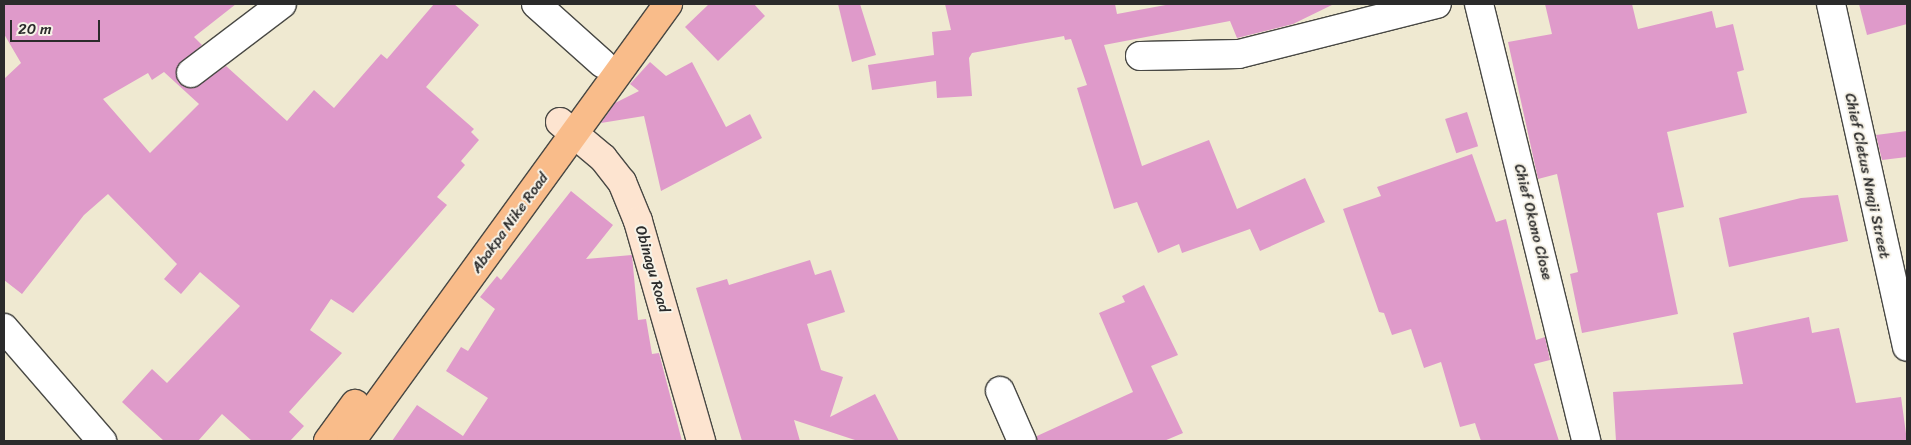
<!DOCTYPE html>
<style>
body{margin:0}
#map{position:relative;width:1911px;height:445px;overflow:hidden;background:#efe9d1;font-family:Sriracha,sans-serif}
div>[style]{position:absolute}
.building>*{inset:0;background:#df9aca;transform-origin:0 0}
.roads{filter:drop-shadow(1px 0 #484844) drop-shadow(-1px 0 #484844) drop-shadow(0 1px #484844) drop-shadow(0 -1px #484844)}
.street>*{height:28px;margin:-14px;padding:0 14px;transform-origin:14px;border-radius:14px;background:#fff}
.secondary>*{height:28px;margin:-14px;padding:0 14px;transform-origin:14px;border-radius:14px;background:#fde4d0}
.primary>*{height:28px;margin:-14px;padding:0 14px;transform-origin:14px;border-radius:14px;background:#f9bc8a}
span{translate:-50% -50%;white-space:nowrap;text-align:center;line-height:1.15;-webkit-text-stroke:4px #f7f3e8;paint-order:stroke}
.street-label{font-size:15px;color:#2b2b2b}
.frame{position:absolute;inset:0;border:5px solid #2b2b2b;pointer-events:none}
.scale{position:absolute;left:10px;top:20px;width:90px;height:22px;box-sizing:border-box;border:2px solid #2b2b2b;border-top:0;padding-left:6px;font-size:15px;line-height:18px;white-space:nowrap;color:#2b2b2b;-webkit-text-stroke:4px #f7f3e8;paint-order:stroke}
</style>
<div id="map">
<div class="building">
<div style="clip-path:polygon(evenodd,4px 4px,236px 4px,194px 37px,202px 45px,177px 67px,178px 82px,193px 88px,226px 66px,287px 121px,314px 90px,334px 108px,381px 54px,387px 59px,434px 4px,454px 4px,479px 25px,426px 87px,474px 129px,471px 132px,479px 140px,461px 161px,465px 165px,437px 197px,447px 205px,353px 313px,331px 299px,310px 330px,342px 353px,289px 412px,304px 426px,290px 441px,252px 441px,222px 414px,198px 441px,164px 441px,122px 402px,152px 369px,167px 383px,240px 306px,200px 272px,181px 294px,164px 279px,177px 264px,108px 194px,84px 215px,22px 294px,4px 280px,4px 79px,21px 63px,4px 34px,4px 4px,164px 72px,199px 104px,150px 153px,103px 99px,148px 73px,152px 80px,164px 72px)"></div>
<div style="clip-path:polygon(709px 4px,754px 4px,765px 16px,718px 61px,685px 27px)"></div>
<div style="clip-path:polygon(838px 4px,860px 4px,876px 55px,852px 62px)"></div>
<div style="clip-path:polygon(945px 4px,1115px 4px,1117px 14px,1171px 4px,1334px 4px,1293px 24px,1237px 38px,1230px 21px,1104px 45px,1142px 166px,1209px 140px,1237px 209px,1305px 178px,1325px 222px,1260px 251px,1250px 229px,1182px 253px,1179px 244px,1158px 253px,1137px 202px,1114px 209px,1077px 88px,1087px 85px,1071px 39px,1065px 40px,1064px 36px,972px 53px,969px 58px,972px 96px,937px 98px,936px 81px,872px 90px,868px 65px,934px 55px,932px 32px,951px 30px)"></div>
<div style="clip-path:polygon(1545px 4px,1632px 4px,1638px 29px,1712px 11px,1716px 28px,1733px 24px,1744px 70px,1737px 72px,1747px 113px,1667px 132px,1684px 207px,1657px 213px,1678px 314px,1582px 333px,1570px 274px,1578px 272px,1557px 174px,1538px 179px,1508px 42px,1552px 34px)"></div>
<div style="clip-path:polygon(1859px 4px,1907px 4px,1907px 24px,1867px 35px)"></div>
<div style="clip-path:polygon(650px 62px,666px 76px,692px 62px,726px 127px,750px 114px,762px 138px,661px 191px,644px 116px,601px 123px,615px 103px,639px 91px,630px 84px)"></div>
<div style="left:1467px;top:112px;width:36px;height:23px;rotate:72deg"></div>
<div style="clip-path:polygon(1907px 131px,1907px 157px,1882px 160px,1876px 135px)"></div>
<div style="clip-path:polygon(1472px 154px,1496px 222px,1506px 219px,1536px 340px,1545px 337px,1550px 360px,1534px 364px,1559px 441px,1481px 441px,1475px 423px,1460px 427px,1441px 362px,1424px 368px,1411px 329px,1392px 335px,1384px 313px,1379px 312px,1343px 209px,1381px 196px,1377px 187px)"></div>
<div style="clip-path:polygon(571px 191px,613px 225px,586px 259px,632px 255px,638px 320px,646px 319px,652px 354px,659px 353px,682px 441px,392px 441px,417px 405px,463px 436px,488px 398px,446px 371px,461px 347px,468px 351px,495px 309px,480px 297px,497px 276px,501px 280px)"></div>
<div style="clip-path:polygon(1838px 195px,1848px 241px,1729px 267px,1719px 218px,1801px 198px)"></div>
<div style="clip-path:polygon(810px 260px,815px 275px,831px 270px,845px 312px,807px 324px,821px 370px,843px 377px,830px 417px,875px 394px,899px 441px,858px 441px,794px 420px,800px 441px,742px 441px,696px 288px,727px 279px,729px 285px)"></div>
<div style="clip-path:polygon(1144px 285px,1178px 355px,1151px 366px,1183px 433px,1164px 441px,1037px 441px,1037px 436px,1133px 392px,1099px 313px,1125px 302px,1122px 296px)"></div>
<div style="clip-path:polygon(1809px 317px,1812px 333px,1839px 328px,1856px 403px,1901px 397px,1907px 441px,1616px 441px,1613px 392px,1743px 384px,1733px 333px)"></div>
</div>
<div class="roads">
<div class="street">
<div style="left:536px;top:4px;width:89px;rotate:41.8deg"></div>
<div style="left:1479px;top:4px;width:450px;rotate:76.2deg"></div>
<div style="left:1831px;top:4px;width:351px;rotate:77.5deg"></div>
<div style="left:1140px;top:56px;width:99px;rotate:-1.2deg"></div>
<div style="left:1239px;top:54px;width:204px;rotate:-14.2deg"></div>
<div style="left:191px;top:73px;width:114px;rotate:-37.2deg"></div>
<div style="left:4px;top:328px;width:150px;rotate:49.1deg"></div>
<div style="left:1000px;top:391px;width:55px;rotate:66.3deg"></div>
</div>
<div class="secondary">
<div style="left:560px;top:122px;width:56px;rotate:39.9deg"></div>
<div style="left:603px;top:158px;width:31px;rotate:52deg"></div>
<div style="left:622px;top:182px;width:42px;rotate:67.7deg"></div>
<div style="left:638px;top:221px;width:229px;rotate:74deg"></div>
</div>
<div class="primary">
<div style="left:328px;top:441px;width:46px;rotate:-53.9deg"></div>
<div style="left:351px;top:441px;width:540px;rotate:-54.04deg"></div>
</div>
</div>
<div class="street-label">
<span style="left:1867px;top:176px;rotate:78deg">Chief Cletus Nnaji Street</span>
<span style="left:1533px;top:222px;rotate:76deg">Chief Okono Close</span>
<span style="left:510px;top:223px;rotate:-54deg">Abakpa Nike Road</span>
<span style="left:652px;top:269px;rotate:74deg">Obinagu Road</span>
</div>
<div class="frame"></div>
<div class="scale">20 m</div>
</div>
